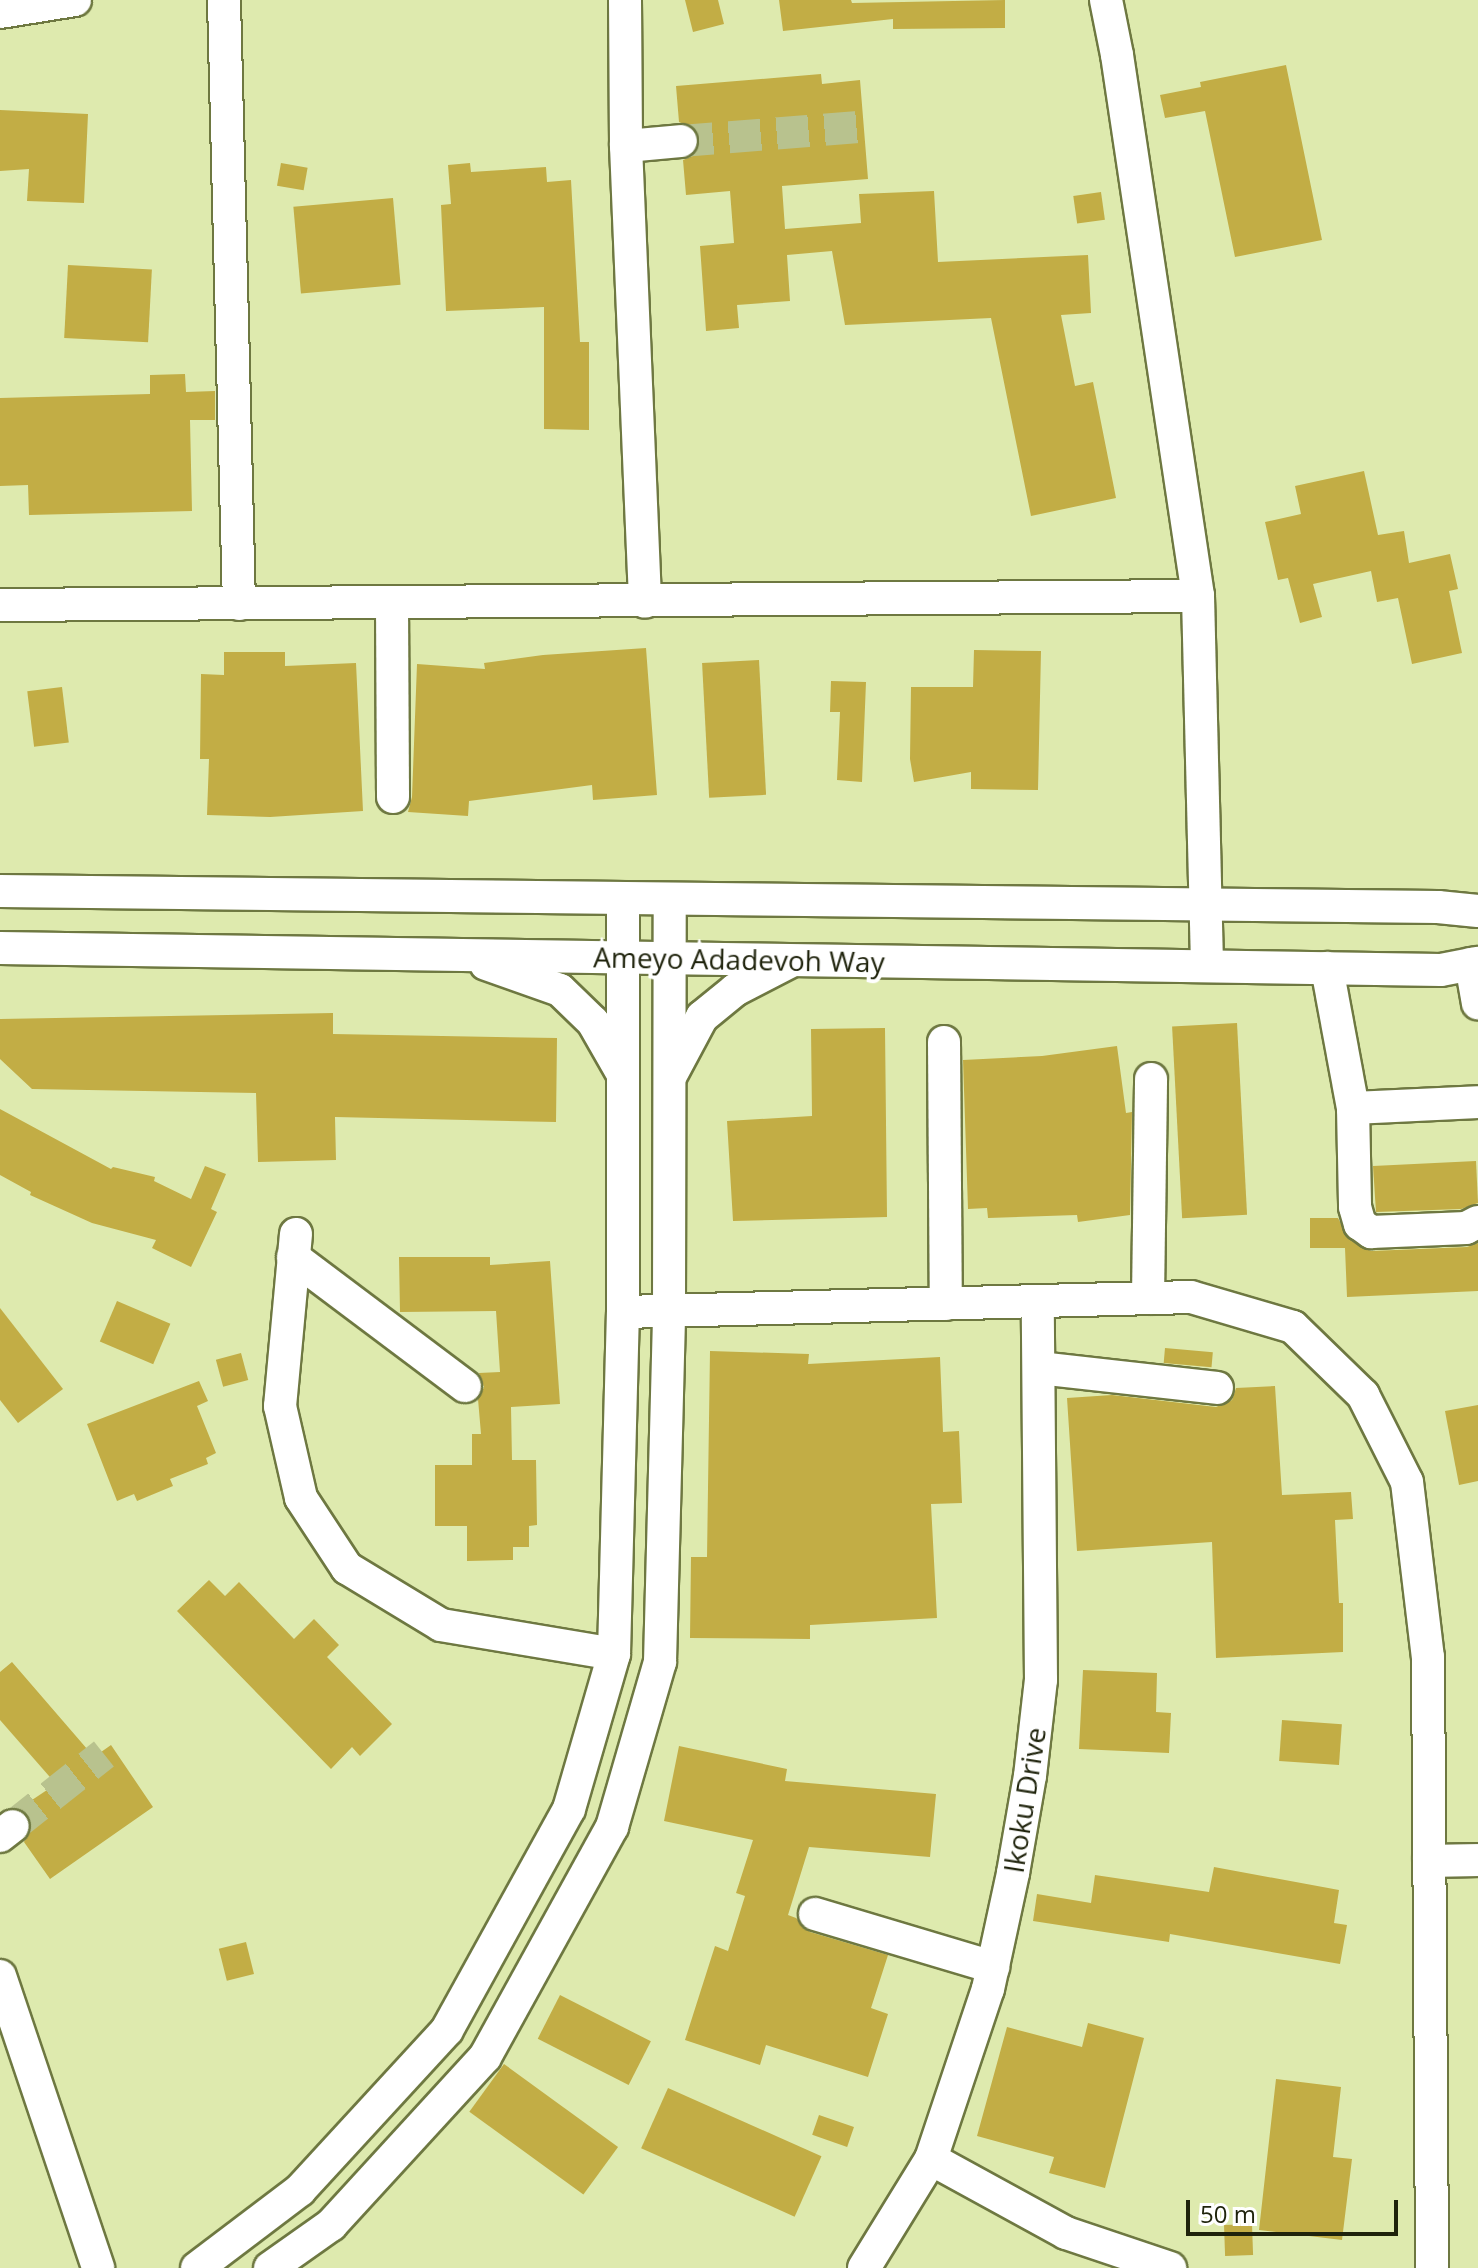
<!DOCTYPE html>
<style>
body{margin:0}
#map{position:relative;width:1478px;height:2268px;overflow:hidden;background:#deeaae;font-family:"Open Sans",sans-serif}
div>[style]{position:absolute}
.building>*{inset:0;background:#c2ad45;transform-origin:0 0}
.minor-tunnel>*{height:32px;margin-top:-16px;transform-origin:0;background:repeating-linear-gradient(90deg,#b8c28e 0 32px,transparent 0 48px)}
.roads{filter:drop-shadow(2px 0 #6e7841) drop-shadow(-2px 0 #6e7841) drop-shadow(0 2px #6e7841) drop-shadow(0 -2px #6e7841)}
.minor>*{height:32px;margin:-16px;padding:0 16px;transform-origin:16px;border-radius:16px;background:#fff}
span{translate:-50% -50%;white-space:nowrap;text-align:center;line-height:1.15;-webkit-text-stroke:8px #fff;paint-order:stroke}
.street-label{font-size:28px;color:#1f230c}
.scale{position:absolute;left:1186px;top:2200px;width:212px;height:36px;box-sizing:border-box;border:4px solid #1f230c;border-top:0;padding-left:10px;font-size:24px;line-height:28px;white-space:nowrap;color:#1f230c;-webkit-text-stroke:6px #fff;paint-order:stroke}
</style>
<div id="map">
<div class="building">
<div style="clip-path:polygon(685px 0,718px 0,724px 24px,693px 32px)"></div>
<div style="clip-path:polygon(779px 0,851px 0,852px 3px,1005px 0,1005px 28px,893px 29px,893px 19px,783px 31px)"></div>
<div style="clip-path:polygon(1286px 65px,1322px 240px,1235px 257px,1205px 111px,1165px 118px,1160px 95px,1201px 87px,1200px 82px)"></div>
<div style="clip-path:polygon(821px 74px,822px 84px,860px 80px,868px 179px,782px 186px,785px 229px,861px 223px,859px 194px,934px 191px,938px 262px,1088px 255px,1091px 313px,1061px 315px,1075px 386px,1093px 382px,1116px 498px,1031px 516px,991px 318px,845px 325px,832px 251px,787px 255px,790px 301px,737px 305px,739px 328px,706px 331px,700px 246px,734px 243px,730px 191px,686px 195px,683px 160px,693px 156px,700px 140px,696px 129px,679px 122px,676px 86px)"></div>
<div style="clip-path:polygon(0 110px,88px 114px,84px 203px,27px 201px,29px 169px,0 171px)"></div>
<div style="left:281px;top:163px;width:27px;height:23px;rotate:10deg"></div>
<div style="clip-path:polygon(470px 163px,471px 172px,546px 167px,547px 182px,571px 180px,580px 342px,589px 342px,589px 430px,544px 429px,544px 307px,446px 311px,441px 205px,451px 204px,448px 165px)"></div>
<div style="left:1101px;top:192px;width:28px;height:28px;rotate:82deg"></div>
<div style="left:393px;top:198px;width:87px;height:100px;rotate:85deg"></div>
<div style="left:68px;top:265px;width:84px;height:73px;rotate:3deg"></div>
<div style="clip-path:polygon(185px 374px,186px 392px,215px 391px,215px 420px,190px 420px,192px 511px,29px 515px,28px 485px,0 486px,0 398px,150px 394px,150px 375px)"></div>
<div style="clip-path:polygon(1364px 471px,1378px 535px,1404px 531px,1409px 563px,1450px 554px,1458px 589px,1449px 591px,1462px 653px,1412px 664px,1398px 598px,1377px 602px,1371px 571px,1313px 584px,1322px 617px,1300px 623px,1288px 578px,1278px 580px,1265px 522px,1301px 514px,1295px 486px)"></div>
<div style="clip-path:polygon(646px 648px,657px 795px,593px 800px,592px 785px,469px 801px,468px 816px,408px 812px,412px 797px,417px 664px,485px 669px,484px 663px,543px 655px)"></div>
<div style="clip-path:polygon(974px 650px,1041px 651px,1038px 790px,971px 789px,971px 772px,914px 782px,910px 759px,911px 687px,973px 687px)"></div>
<div style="clip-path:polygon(224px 652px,285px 652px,285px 666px,356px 663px,363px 811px,270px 817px,207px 815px,209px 759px,200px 759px,201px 674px,224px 675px)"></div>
<div style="left:759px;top:660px;width:135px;height:57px;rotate:87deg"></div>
<div style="clip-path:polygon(831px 681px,866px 682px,862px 782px,837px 780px,840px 712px,830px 712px)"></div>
<div style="left:62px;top:687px;width:56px;height:35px;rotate:83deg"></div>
<div style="clip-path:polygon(333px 1013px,333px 1034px,557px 1038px,556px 1122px,335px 1117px,336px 1160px,258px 1162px,256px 1093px,32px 1089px,0 1059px,0 1019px)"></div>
<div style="left:1237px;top:1023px;width:192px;height:65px;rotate:87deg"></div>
<div style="clip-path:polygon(885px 1028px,887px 1217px,733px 1221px,727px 1121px,812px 1116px,811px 1029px)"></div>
<div style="clip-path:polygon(1117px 1046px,1126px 1113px,1132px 1112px,1130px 1215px,1078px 1222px,1077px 1215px,988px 1218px,987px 1208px,968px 1209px,963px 1060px,1042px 1056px)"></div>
<div style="clip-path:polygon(0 1109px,111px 1169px,113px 1167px,155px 1177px,154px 1181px,191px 1199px,205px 1166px,226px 1174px,211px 1209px,217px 1212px,191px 1267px,152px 1248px,156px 1240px,92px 1223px,30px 1195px,31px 1192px,0 1175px)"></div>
<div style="clip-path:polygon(1476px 1161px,1478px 1203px,1461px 1209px,1376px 1212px,1373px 1166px)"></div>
<div style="clip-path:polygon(1310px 1218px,1338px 1218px,1349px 1239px,1371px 1251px,1467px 1247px,1478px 1243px,1478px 1291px,1347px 1297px,1345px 1248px,1310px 1248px)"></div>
<div style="clip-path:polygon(399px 1257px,490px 1257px,490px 1265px,550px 1261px,560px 1404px,511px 1407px,512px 1460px,536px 1460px,537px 1525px,529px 1526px,529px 1547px,513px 1547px,513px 1560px,467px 1561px,467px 1526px,435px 1526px,435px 1465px,472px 1465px,472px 1434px,481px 1434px,478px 1399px,484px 1387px,479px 1373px,500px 1372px,496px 1311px,400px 1312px)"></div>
<div style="left:117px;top:1301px;width:58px;height:44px;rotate:23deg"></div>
<div style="clip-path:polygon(0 1308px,63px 1389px,18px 1423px,0 1400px)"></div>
<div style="left:1165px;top:1348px;width:48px;height:15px;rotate:5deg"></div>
<div style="clip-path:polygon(710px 1351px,809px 1354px,808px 1364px,940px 1357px,943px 1432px,959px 1431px,962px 1503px,931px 1504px,937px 1618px,810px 1625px,810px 1639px,690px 1638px,691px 1557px,707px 1557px)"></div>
<div style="left:241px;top:1353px;width:28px;height:26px;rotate:75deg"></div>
<div style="clip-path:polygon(199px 1381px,208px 1401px,197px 1406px,216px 1453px,206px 1458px,208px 1464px,170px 1479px,173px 1486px,137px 1501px,134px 1494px,117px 1501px,87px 1424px)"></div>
<div style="clip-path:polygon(1275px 1386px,1282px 1495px,1351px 1492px,1353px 1519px,1335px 1520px,1339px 1603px,1343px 1603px,1343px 1652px,1216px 1658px,1212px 1542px,1077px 1551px,1067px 1398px,1112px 1395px,1216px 1407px,1232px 1400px,1236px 1388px)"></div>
<div style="clip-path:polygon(1478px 1405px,1478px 1481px,1459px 1485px,1445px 1411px)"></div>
<div style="clip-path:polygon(209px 1580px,225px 1596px,239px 1582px,294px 1639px,314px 1619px,339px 1645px,327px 1657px,392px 1724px,360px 1756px,352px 1747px,331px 1769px,177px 1611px)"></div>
<div style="clip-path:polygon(12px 1662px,94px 1757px,111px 1745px,153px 1807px,50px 1879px,24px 1842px,32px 1824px,28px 1815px,20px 1808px,56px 1784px,0 1720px,0 1672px)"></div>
<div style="clip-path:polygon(1083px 1670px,1157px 1673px,1156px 1712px,1171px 1713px,1169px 1753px,1079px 1749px)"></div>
<div style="left:1282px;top:1720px;width:60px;height:41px;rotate:4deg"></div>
<div style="clip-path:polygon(679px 1746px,787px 1769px,785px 1781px,936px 1794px,930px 1857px,809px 1847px,788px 1915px,796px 1918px,810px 1932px,888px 1955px,871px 2008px,888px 2014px,868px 2077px,766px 2045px,760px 2065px,685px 2040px,715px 1946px,728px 1951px,745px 1896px,736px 1893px,753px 1840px,664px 1821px)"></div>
<div style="clip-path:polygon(1214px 1867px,1339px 1890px,1334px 1923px,1347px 1925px,1340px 1964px,1170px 1934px,1169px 1942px,1033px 1921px,1037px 1894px,1091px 1903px,1095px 1875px,1209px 1892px)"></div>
<div style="left:246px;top:1942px;width:33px;height:28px;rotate:76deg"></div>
<div style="left:560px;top:1995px;width:102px;height:49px;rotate:27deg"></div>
<div style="clip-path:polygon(1088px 2023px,1144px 2038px,1105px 2188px,1049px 2173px,1054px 2157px,977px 2136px,1007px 2027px,1082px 2047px)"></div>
<div style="left:504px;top:2064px;width:141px;height:59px;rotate:36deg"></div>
<div style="clip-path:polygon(1276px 2079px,1341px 2087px,1333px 2157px,1352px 2159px,1342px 2240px,1259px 2230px)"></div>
<div style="left:668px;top:2088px;width:168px;height:66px;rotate:24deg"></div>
<div style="left:819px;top:2115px;width:37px;height:21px;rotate:19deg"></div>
<div style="left:1252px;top:2224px;width:31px;height:28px;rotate:88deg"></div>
</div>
<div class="minor-tunnel">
<div style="left:681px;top:141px;width:178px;rotate:-4.5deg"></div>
<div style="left:13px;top:1826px;width:116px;rotate:-38.4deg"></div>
</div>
<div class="roads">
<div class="minor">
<div style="left:224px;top:0;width:604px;rotate:88.58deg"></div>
<div style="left:625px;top:0;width:146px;rotate:89.6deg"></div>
<div style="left:626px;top:146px;width:456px;rotate:87.6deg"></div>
<div style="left:1106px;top:0;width:56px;rotate:78.7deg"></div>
<div style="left:1117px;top:55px;width:547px;rotate:81.48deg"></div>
<div style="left:1198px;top:596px;width:370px;rotate:88.6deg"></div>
<div style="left:0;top:12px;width:76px;rotate:-9.1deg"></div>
<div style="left:626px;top:146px;width:55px;rotate:-5.2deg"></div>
<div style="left:392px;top:603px;width:194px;rotate:89.7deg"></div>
<div style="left:0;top:605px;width:1198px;rotate:-0.43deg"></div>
<div style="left:0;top:891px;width:1438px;rotate:0.64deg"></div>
<div style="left:1438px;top:907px;width:40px;rotate:5.7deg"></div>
<div style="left:0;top:948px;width:1441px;rotate:0.87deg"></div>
<div style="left:1441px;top:970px;width:38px;rotate:-11deg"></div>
<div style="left:486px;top:964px;width:78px;rotate:19.4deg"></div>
<div style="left:560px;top:990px;width:46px;rotate:44.1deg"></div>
<div style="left:593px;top:1022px;width:56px;rotate:60.3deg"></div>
<div style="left:1471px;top:964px;width:40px;rotate:80deg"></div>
<div style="left:1327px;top:968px;width:142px;rotate:79.5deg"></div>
<div style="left:1353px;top:1108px;width:125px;rotate:-2.7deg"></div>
<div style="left:944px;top:1042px;width:262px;rotate:89.6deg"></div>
<div style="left:671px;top:1075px;width:66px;rotate:-61.9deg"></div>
<div style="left:702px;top:1017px;width:43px;rotate:-39.3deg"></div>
<div style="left:735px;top:990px;width:61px;rotate:-27.4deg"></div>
<div style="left:1353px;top:1108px;width:99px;rotate:88.8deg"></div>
<div style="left:1355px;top:1207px;width:18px;rotate:74deg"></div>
<div style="left:1360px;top:1224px;width:14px;rotate:36deg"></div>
<div style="left:1371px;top:1232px;width:95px;rotate:-2.4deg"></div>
<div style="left:1466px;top:1228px;width:13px;rotate:-27deg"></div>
<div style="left:296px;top:1234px;width:173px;rotate:95.3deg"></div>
<div style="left:280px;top:1406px;width:94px;rotate:77.1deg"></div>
<div style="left:301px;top:1498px;width:84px;rotate:56.7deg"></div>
<div style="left:347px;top:1568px;width:110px;rotate:31.2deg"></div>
<div style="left:441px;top:1625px;width:175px;rotate:9.5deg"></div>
<div style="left:293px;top:1257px;width:215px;rotate:36.9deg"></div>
<div style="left:1148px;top:1298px;width:219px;rotate:-89.2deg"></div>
<div style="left:623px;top:1312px;width:568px;rotate:-1.51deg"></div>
<div style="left:1191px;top:1297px;width:106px;rotate:16.4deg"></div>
<div style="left:1293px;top:1327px;width:98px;rotate:44.2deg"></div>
<div style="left:1363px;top:1395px;width:97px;rotate:63.2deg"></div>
<div style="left:1407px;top:1482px;width:176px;rotate:83.2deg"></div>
<div style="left:1428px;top:1657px;width:611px;rotate:89.62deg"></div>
<div style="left:1039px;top:1368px;width:179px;rotate:6.4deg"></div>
<div style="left:0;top:1836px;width:16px;rotate:-38deg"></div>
<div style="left:1429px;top:1861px;width:49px;rotate:-1.2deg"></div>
<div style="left:815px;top:1914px;width:186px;rotate:16.6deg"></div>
<div style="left:0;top:1976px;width:308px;rotate:71.4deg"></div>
<div style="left:931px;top:2159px;width:154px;rotate:28.7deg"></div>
<div style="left:1066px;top:2233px;width:110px;rotate:18.6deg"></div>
<div style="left:197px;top:2268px;width:129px;rotate:-37.1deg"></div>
<div style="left:300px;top:2190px;width:217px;rotate:-47.4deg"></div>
<div style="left:447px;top:2030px;width:252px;rotate:-61.1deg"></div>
<div style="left:569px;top:1809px;width:161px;rotate:-73.8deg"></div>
<div style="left:614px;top:1654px;width:342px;rotate:-88.5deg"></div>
<div style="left:623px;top:1312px;width:414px;rotate:-90deg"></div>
<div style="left:270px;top:2268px;width:75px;rotate:-35.2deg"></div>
<div style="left:331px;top:2225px;width:228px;rotate:-47.5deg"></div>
<div style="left:485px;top:2057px;width:263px;rotate:-61.1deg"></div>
<div style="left:612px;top:1827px;width:172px;rotate:-73.8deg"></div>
<div style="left:660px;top:1662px;width:351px;rotate:-88.5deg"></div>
<div style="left:669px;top:1311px;width:412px;rotate:-89.9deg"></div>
<div style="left:864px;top:2268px;width:128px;rotate:-58.4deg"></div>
<div style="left:931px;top:2159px;width:179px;rotate:-71.5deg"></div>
<div style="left:988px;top:1989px;width:119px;rotate:-77.8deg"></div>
<div style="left:1013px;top:1873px;width:98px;rotate:-80.1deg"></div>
<div style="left:1030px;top:1776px;width:97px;rotate:-83.5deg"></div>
<div style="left:1041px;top:1680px;width:379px;rotate:-90.5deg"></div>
</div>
</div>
<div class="street-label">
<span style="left:739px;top:959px;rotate:1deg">Ameyo Adadevoh Way</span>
<span style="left:1024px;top:1800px;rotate:-81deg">Ikoku Drive</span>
</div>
<div class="scale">50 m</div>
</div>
